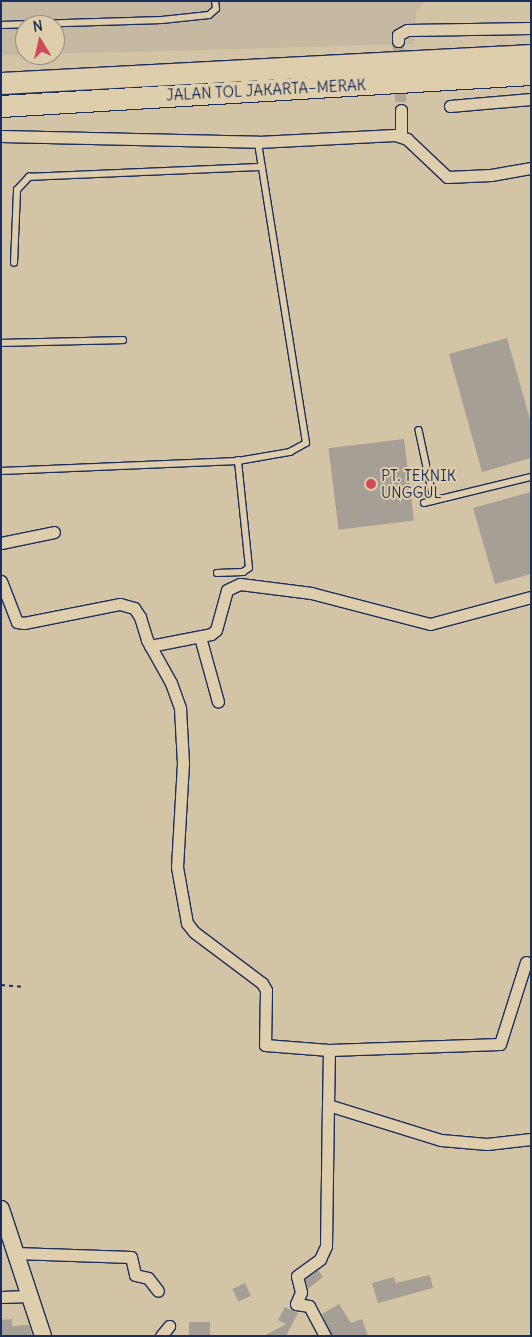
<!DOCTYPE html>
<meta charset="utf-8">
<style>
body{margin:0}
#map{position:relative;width:532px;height:1337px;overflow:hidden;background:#d3c4a6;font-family:Delius,sans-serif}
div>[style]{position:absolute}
.built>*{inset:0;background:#c6b9a1}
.building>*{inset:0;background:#a69f95;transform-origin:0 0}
.street-tunnel>*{height:11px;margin-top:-5.5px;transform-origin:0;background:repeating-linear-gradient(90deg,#aea698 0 11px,transparent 0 16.5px)}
.path>*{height:2px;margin-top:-1px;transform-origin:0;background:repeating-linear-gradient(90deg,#1b2f5e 0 4px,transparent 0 8px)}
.roads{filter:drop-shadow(1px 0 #1b2f5e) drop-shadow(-1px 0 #1b2f5e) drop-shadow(0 1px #1b2f5e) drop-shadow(0 -1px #1b2f5e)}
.lane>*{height:5.5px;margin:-2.75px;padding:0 2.75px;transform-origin:2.75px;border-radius:2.75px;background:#dfceab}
.street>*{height:11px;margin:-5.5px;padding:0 5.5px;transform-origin:5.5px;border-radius:5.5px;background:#dfceab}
.secondary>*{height:16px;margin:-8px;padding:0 8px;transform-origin:8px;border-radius:8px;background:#dfceab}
.highway>*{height:21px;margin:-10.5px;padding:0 10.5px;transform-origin:10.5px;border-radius:10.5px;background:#dfceab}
.dots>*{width:14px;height:14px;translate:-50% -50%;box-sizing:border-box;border:2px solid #dfceab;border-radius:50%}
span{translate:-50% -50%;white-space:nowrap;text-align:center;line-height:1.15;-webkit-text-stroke:4px #dfceab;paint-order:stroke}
.street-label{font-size:15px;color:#1b2f5e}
.poi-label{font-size:15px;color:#1b2f5e}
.left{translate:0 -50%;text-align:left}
.frame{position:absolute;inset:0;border:2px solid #1b2f5e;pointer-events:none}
.north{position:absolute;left:15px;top:15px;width:50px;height:50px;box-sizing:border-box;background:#dfceab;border:1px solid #918e8c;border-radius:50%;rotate:351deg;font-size:14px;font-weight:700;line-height:20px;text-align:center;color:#1b2f5e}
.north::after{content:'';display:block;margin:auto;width:18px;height:22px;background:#d1495b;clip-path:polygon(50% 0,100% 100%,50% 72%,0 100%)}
</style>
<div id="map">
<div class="built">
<div style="clip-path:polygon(1px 1px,425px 1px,416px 12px,414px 44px,55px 54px,55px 25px,25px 25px,25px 55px,1px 55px)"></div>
</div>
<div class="building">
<div style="clip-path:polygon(507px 338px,531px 423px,531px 458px,482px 472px,449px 354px)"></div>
<div style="left:404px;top:439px;width:82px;height:76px;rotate:83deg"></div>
<div style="clip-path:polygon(531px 492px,531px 574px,495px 584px,473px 508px)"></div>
<div style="clip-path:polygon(318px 1270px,323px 1277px,308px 1289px,305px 1279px)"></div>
<div style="clip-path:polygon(430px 1275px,433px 1288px,378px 1303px,372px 1283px,394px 1277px,396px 1283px)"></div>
<div style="left:245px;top:1283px;width:14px;height:14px;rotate:65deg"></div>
<div style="clip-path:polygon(339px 1304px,351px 1323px,362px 1319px,368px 1336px,332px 1336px,322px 1314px)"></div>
<div style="clip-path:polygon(285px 1307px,298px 1313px,286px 1336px,264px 1336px,286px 1324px,278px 1320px)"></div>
<div style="clip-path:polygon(12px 1319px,12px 1326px,29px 1325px,32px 1336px,1px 1336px,1px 1320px)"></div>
<div style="left:189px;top:1322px;width:21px;height:14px"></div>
</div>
<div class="street-tunnel">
<div style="left:398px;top:41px;width:69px;rotate:87.5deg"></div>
</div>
<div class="path">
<div style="left:1px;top:985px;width:21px;rotate:5deg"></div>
</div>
<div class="roads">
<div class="lane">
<div style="left:1px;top:25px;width:161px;rotate:-1.8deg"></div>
<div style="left:162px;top:20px;width:47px;rotate:-6.1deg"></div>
<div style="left:209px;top:15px;width:9px;rotate:-41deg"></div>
<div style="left:216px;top:9px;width:8px;rotate:-97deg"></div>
<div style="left:14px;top:263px;width:73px;rotate:-87.6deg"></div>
<div style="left:17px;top:190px;width:18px;rotate:-47deg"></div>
<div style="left:29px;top:177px;width:233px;rotate:-2.5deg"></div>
<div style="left:1px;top:343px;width:122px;rotate:-1.4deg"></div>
<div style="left:419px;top:430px;width:72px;rotate:77.9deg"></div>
<div style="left:1px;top:471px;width:237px;rotate:-2.4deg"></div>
<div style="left:238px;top:461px;width:53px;rotate:-9.8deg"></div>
<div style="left:290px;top:452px;width:18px;rotate:-29deg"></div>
<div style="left:306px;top:443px;width:305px;rotate:-99.1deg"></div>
<div style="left:424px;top:503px;width:110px;rotate:-13.7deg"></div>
<div style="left:217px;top:573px;width:26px;rotate:-2deg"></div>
<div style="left:243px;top:572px;width:7px;rotate:-34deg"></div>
<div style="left:249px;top:568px;width:108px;rotate:-95.9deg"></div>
</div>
<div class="street">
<div style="left:398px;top:41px;width:6px;rotate:-90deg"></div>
<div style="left:398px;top:35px;width:10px;rotate:-29deg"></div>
<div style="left:407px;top:30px;width:124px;rotate:-0.9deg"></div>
<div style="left:450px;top:106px;width:81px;rotate:-4.9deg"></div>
<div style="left:1px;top:136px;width:257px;rotate:1.3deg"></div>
<div style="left:258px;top:142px;width:137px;rotate:-2.9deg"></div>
<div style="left:395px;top:135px;width:13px;rotate:18deg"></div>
<div style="left:407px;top:139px;width:55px;rotate:43.5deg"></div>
<div style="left:447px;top:177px;width:44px;rotate:-2.6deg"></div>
<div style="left:491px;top:175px;width:41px;rotate:-9.9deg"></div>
<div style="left:401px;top:136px;width:26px;rotate:-90deg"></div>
<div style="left:1px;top:543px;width:54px;rotate:-11.7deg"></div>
<div style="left:1px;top:581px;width:44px;rotate:68.7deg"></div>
<div style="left:17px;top:622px;width:7px;rotate:8deg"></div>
<div style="left:24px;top:623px;width:98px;rotate:-11.2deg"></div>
<div style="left:120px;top:604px;width:15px;rotate:16deg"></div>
<div style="left:134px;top:608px;width:11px;rotate:56deg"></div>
<div style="left:140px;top:617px;width:24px;rotate:73deg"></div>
<div style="left:147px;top:640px;width:49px;rotate:60.8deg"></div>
<div style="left:171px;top:683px;width:27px;rotate:70deg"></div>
<div style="left:180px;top:708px;width:55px;rotate:86.9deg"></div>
<div style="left:183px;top:763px;width:104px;rotate:93.3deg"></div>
<div style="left:177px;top:867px;width:57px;rotate:79.9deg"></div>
<div style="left:187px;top:923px;width:11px;rotate:52deg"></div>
<div style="left:194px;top:932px;width:85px;rotate:36.9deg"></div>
<div style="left:262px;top:983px;width:8px;rotate:60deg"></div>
<div style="left:266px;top:990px;width:55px;rotate:91deg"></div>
<div style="left:265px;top:1045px;width:64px;rotate:4.5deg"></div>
<div style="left:329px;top:1050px;width:171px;rotate:-2deg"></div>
<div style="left:500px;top:1044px;width:86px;rotate:-72.4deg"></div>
<div style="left:200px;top:637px;width:67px;rotate:74.5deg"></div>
<div style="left:150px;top:646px;width:62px;rotate:-11.1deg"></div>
<div style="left:211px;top:634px;width:6px;rotate:-39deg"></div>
<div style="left:216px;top:630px;width:41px;rotate:-74.6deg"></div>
<div style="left:227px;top:590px;width:14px;rotate:-25deg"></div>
<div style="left:240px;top:584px;width:72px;rotate:7.2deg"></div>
<div style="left:311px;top:593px;width:123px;rotate:14.6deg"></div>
<div style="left:430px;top:624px;width:105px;rotate:-15deg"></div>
<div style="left:329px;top:1050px;width:55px;rotate:91deg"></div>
<div style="left:328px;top:1105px;width:118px;rotate:17.2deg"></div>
<div style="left:441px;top:1140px;width:46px;rotate:5deg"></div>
<div style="left:487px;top:1144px;width:44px;rotate:-6.5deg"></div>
<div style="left:15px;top:1253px;width:116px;rotate:2deg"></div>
<div style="left:131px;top:1257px;width:18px;rotate:77deg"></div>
<div style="left:135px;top:1275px;width:13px;rotate:13deg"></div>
<div style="left:148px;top:1278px;width:16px;rotate:52deg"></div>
<div style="left:1px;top:1297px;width:28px;rotate:-2deg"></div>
<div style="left:161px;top:1336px;width:13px;rotate:-51deg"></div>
<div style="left:325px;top:1336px;width:34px;rotate:-118deg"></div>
<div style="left:309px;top:1306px;width:13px;rotate:-171deg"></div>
<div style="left:296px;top:1304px;width:13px;rotate:-67deg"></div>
<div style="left:301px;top:1292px;width:16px;rotate:-104deg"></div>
<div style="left:297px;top:1276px;width:29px;rotate:-36deg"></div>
<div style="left:320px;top:1259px;width:14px;rotate:-65deg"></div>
<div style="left:326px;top:1246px;width:141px;rotate:-89.2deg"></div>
</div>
<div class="secondary">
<div style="left:1px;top:1209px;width:134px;rotate:71.7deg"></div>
</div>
<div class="highway">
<div style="left:1px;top:83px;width:531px;rotate:-3.02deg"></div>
<div style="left:1px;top:106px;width:531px;rotate:-3.46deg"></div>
</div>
</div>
<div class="dots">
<div style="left:371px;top:484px;background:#d1495b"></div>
</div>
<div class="street-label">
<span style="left:266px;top:90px;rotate:-3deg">JALAN TOL JAKARTA–MERAK</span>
</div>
<div class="poi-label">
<span class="left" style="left:381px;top:484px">PT. TEKNIK<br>UNGGUL</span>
</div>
<div class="frame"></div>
<div class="north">N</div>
</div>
